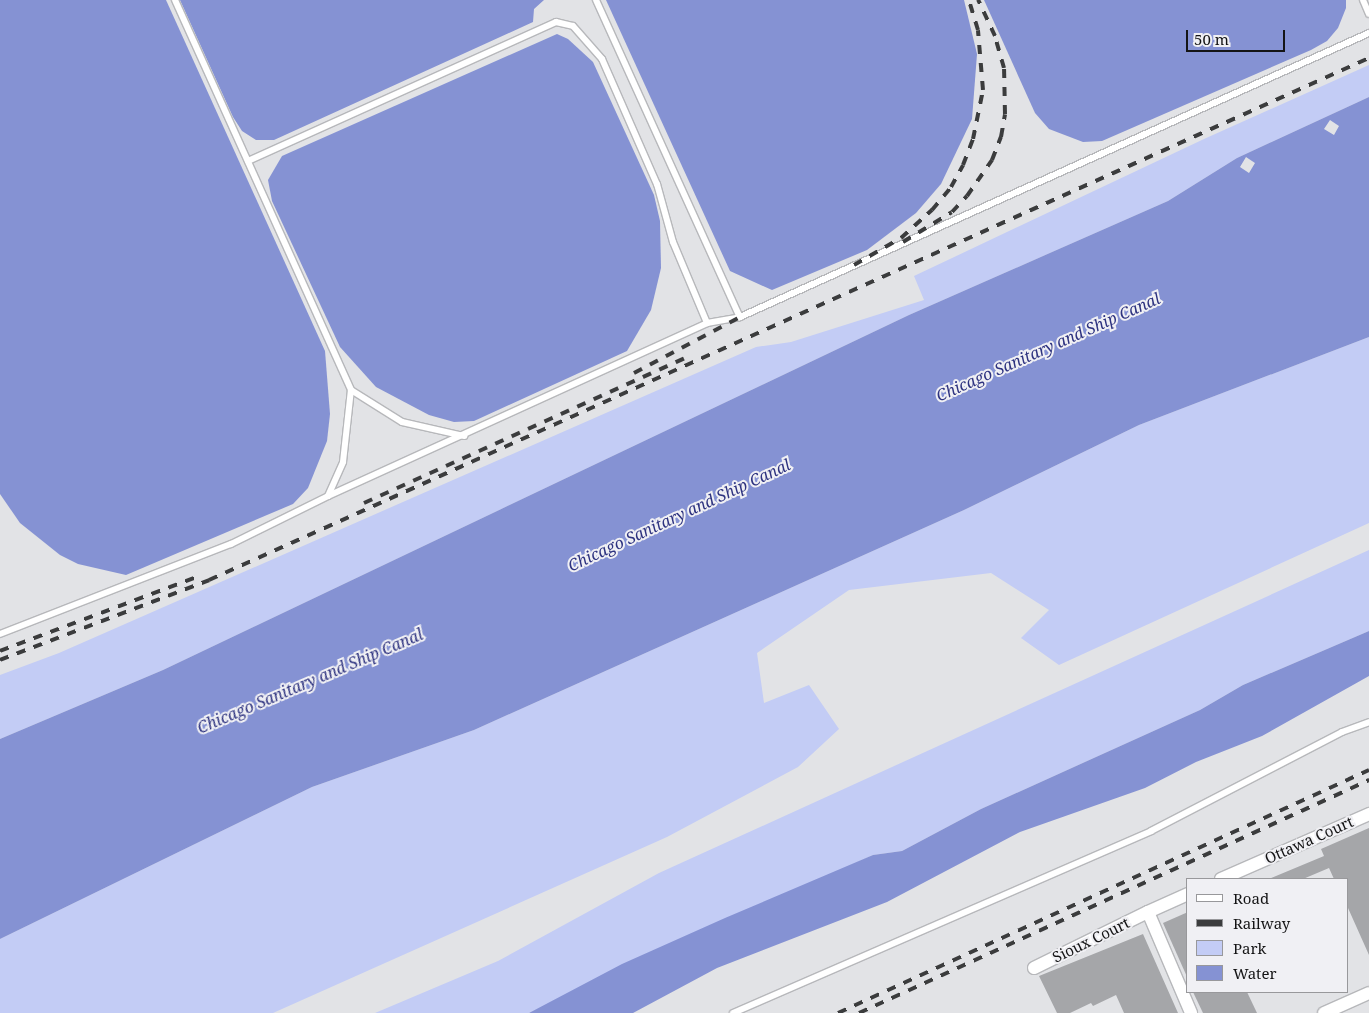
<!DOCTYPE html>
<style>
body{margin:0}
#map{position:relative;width:1369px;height:1013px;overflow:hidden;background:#e2e3e6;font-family:"Noto Serif",serif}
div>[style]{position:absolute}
.green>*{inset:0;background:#c3ccf5}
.water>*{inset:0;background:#8592d3}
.building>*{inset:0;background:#a5a6a9}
.roads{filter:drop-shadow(1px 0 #b7b8bb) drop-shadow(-1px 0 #b7b8bb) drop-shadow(0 1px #b7b8bb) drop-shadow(0 -1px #b7b8bb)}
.service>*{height:6px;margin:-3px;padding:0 3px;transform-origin:3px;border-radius:3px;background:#fff}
.minor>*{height:12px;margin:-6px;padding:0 6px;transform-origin:6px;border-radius:6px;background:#fff}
.rail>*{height:4px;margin-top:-2px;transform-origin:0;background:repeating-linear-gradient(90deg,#3b3c3d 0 9px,transparent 0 18px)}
span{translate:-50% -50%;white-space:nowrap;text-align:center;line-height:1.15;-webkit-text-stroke:4px #f0f0f4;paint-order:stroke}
.street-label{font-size:15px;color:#141415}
.water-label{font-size:16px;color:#2e3380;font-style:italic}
.legend{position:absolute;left:1186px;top:878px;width:162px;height:115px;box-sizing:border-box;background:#f0f0f4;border:1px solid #98989b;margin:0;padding:6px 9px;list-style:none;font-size:15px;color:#141415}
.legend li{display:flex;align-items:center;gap:10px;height:25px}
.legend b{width:25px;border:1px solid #98989b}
.scale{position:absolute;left:1186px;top:30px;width:99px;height:22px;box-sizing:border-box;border:2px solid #141415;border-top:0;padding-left:6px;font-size:15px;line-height:18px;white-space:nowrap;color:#141415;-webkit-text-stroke:4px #f0f0f4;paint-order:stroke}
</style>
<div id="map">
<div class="green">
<div style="clip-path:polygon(1369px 65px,1369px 97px,1237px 158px,1168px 201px,909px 315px,163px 670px,0 739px,0 675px,59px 653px,756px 347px,791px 342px,924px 300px,914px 276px,1204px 139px)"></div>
<div style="clip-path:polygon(1369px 337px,1369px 523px,1059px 665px,1021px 638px,1049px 610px,991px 573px,849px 590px,757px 653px,764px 703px,809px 685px,839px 729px,798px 767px,667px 837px,273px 1013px,0 1013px,0 939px,312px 787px,474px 730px,964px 510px,1139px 425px)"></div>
<div style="clip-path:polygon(1369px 550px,1369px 631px,1243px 685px,1200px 710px,981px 809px,902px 851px,873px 855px,529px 1013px,375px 1013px,498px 961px,659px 873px)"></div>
</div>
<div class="water">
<div style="clip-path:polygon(0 0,166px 0,325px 351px,330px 414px,327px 441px,308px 488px,293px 504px,126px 575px,78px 564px,60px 555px,20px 523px,0 494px)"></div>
<div style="clip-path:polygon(180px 0,544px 0,534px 9px,533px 22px,274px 140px,256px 140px,242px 131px,233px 117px)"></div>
<div style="clip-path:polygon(606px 0,964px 0,977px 54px,972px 119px,941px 184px,916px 213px,867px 250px,772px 290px,730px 271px)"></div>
<div style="clip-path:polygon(984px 0,1346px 0,1346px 8px,1338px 28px,1327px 41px,1311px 50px,1102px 141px,1083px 142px,1049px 129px,1035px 113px)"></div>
<div style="clip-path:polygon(557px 34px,568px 39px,593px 62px,654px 195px,660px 221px,661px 268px,651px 310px,627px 351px,474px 421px,454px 422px,429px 415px,376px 387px,340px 347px,272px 201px,268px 180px,282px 156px)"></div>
<div style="clip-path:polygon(evenodd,1369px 97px,1369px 337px,1139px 425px,964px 510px,474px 730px,312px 787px,0 939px,0 739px,163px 670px,909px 315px,1168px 201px,1237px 158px,1369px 97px,1330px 120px,1339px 126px,1334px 135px,1324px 129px,1330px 120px,1369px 97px,1246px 157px,1255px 163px,1249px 173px,1240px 167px,1246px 157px)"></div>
<div style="clip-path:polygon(1369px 631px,1369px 676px,1262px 736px,1196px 762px,1145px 788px,1020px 832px,887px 902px,717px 968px,633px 1013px,529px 1013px,622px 964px,725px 918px,873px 855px,902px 851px,981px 809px,1200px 710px,1243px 685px)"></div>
</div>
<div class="building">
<div style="clip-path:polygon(1369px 828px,1369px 955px,1348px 908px,1348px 879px,1334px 879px,1329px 868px,1303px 879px,1269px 879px,1324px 856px,1321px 849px)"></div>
<div style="clip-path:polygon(1188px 912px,1188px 979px,1163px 923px)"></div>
<div style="clip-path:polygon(1143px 934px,1178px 1013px,1124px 1013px,1116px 995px,1093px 1006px,1091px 1003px,1070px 1013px,1057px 1013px,1039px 976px)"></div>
<div style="clip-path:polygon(1193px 992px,1247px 992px,1257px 1013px,1203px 1013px)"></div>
</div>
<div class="roads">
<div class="service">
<div style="left:175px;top:0;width:428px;rotate:65.7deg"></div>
<div style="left:351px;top:390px;width:60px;rotate:32.1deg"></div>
<div style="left:402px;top:422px;width:64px;rotate:12.7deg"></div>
<div style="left:596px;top:0;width:348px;rotate:65.6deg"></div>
<div style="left:1363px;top:0;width:15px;rotate:67deg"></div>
<div style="left:248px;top:161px;width:338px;rotate:-24.3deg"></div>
<div style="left:556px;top:22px;width:17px;rotate:13deg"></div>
<div style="left:573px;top:26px;width:44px;rotate:48.7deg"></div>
<div style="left:602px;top:59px;width:137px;rotate:66.3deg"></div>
<div style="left:657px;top:184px;width:60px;rotate:74.6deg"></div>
<div style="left:673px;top:242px;width:88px;rotate:67.2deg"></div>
<div style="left:328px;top:496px;width:37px;rotate:-66deg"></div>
<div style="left:343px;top:462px;width:72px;rotate:-83.7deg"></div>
<div style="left:0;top:634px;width:248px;rotate:-21.3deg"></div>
<div style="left:231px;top:544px;width:108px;rotate:-26.3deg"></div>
<div style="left:328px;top:496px;width:417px;rotate:-24.5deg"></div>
<div style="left:707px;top:323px;width:34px;rotate:-10deg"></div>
<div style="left:740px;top:317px;width:690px;rotate:-24.3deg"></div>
<div style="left:733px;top:1013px;width:456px;rotate:-23.5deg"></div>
<div style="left:1151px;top:831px;width:215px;rotate:-27.4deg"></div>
<div style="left:1342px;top:732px;width:29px;rotate:-20deg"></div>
</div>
<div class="minor">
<div style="left:1221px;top:879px;width:162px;rotate:-23.7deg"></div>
<div style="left:1188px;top:894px;width:44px;rotate:155.8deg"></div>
<div style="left:1148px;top:912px;width:110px;rotate:66.9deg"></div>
<div style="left:1034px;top:968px;width:127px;rotate:-26.2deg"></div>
<div style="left:1324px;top:1013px;width:49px;rotate:-24deg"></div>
</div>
</div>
<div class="rail">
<div style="left:903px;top:242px;width:57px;rotate:-31.5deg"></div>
<div style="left:952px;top:212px;width:22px;rotate:-47deg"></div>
<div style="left:967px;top:196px;width:44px;rotate:-55.2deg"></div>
<div style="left:992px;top:160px;width:25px;rotate:-69deg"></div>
<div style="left:1001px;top:137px;width:23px;rotate:-80deg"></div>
<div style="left:1005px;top:114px;width:46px;rotate:-91.2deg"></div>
<div style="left:1004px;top:68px;width:33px;rotate:-106deg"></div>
<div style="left:995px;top:36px;width:40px;rotate:-115deg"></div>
<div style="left:854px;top:265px;width:54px;rotate:-29.9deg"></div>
<div style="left:901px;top:238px;width:42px;rotate:-42.1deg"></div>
<div style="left:932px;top:210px;width:30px;rotate:-50deg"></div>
<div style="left:951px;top:187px;width:25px;rotate:-61deg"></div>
<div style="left:963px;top:165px;width:28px;rotate:-69deg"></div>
<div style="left:973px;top:139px;width:50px;rotate:-78.5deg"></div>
<div style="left:983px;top:90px;width:60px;rotate:-94.8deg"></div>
<div style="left:978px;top:30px;width:31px;rotate:-107deg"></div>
<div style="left:634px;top:373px;width:120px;rotate:-27.8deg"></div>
<div style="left:364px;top:503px;width:355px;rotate:-24.3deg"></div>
<div style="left:0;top:651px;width:214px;rotate:-20.6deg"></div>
<div style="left:0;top:660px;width:224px;rotate:-20.9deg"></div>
<div style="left:209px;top:580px;width:1272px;rotate:-24.23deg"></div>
<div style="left:838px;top:1013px;width:584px;rotate:-24.59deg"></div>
<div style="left:859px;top:1013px;width:561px;rotate:-24.55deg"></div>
</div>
<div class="street-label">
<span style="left:1309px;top:840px;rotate:-24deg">Ottawa Court</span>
<span style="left:1091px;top:940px;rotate:-26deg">Sioux Court</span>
</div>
<div class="water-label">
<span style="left:1048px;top:347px;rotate:-24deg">Chicago Sanitary and Ship Canal</span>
<span style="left:679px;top:515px;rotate:-25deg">Chicago Sanitary and Ship Canal</span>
<span style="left:310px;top:681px;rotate:-23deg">Chicago Sanitary and Ship Canal</span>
</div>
<ul class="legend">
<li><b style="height:6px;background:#fff"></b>Road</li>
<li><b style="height:6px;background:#3b3c3d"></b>Railway</li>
<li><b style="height:14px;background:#c3ccf5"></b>Park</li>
<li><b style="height:14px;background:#8592d3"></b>Water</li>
</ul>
<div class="scale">50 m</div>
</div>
